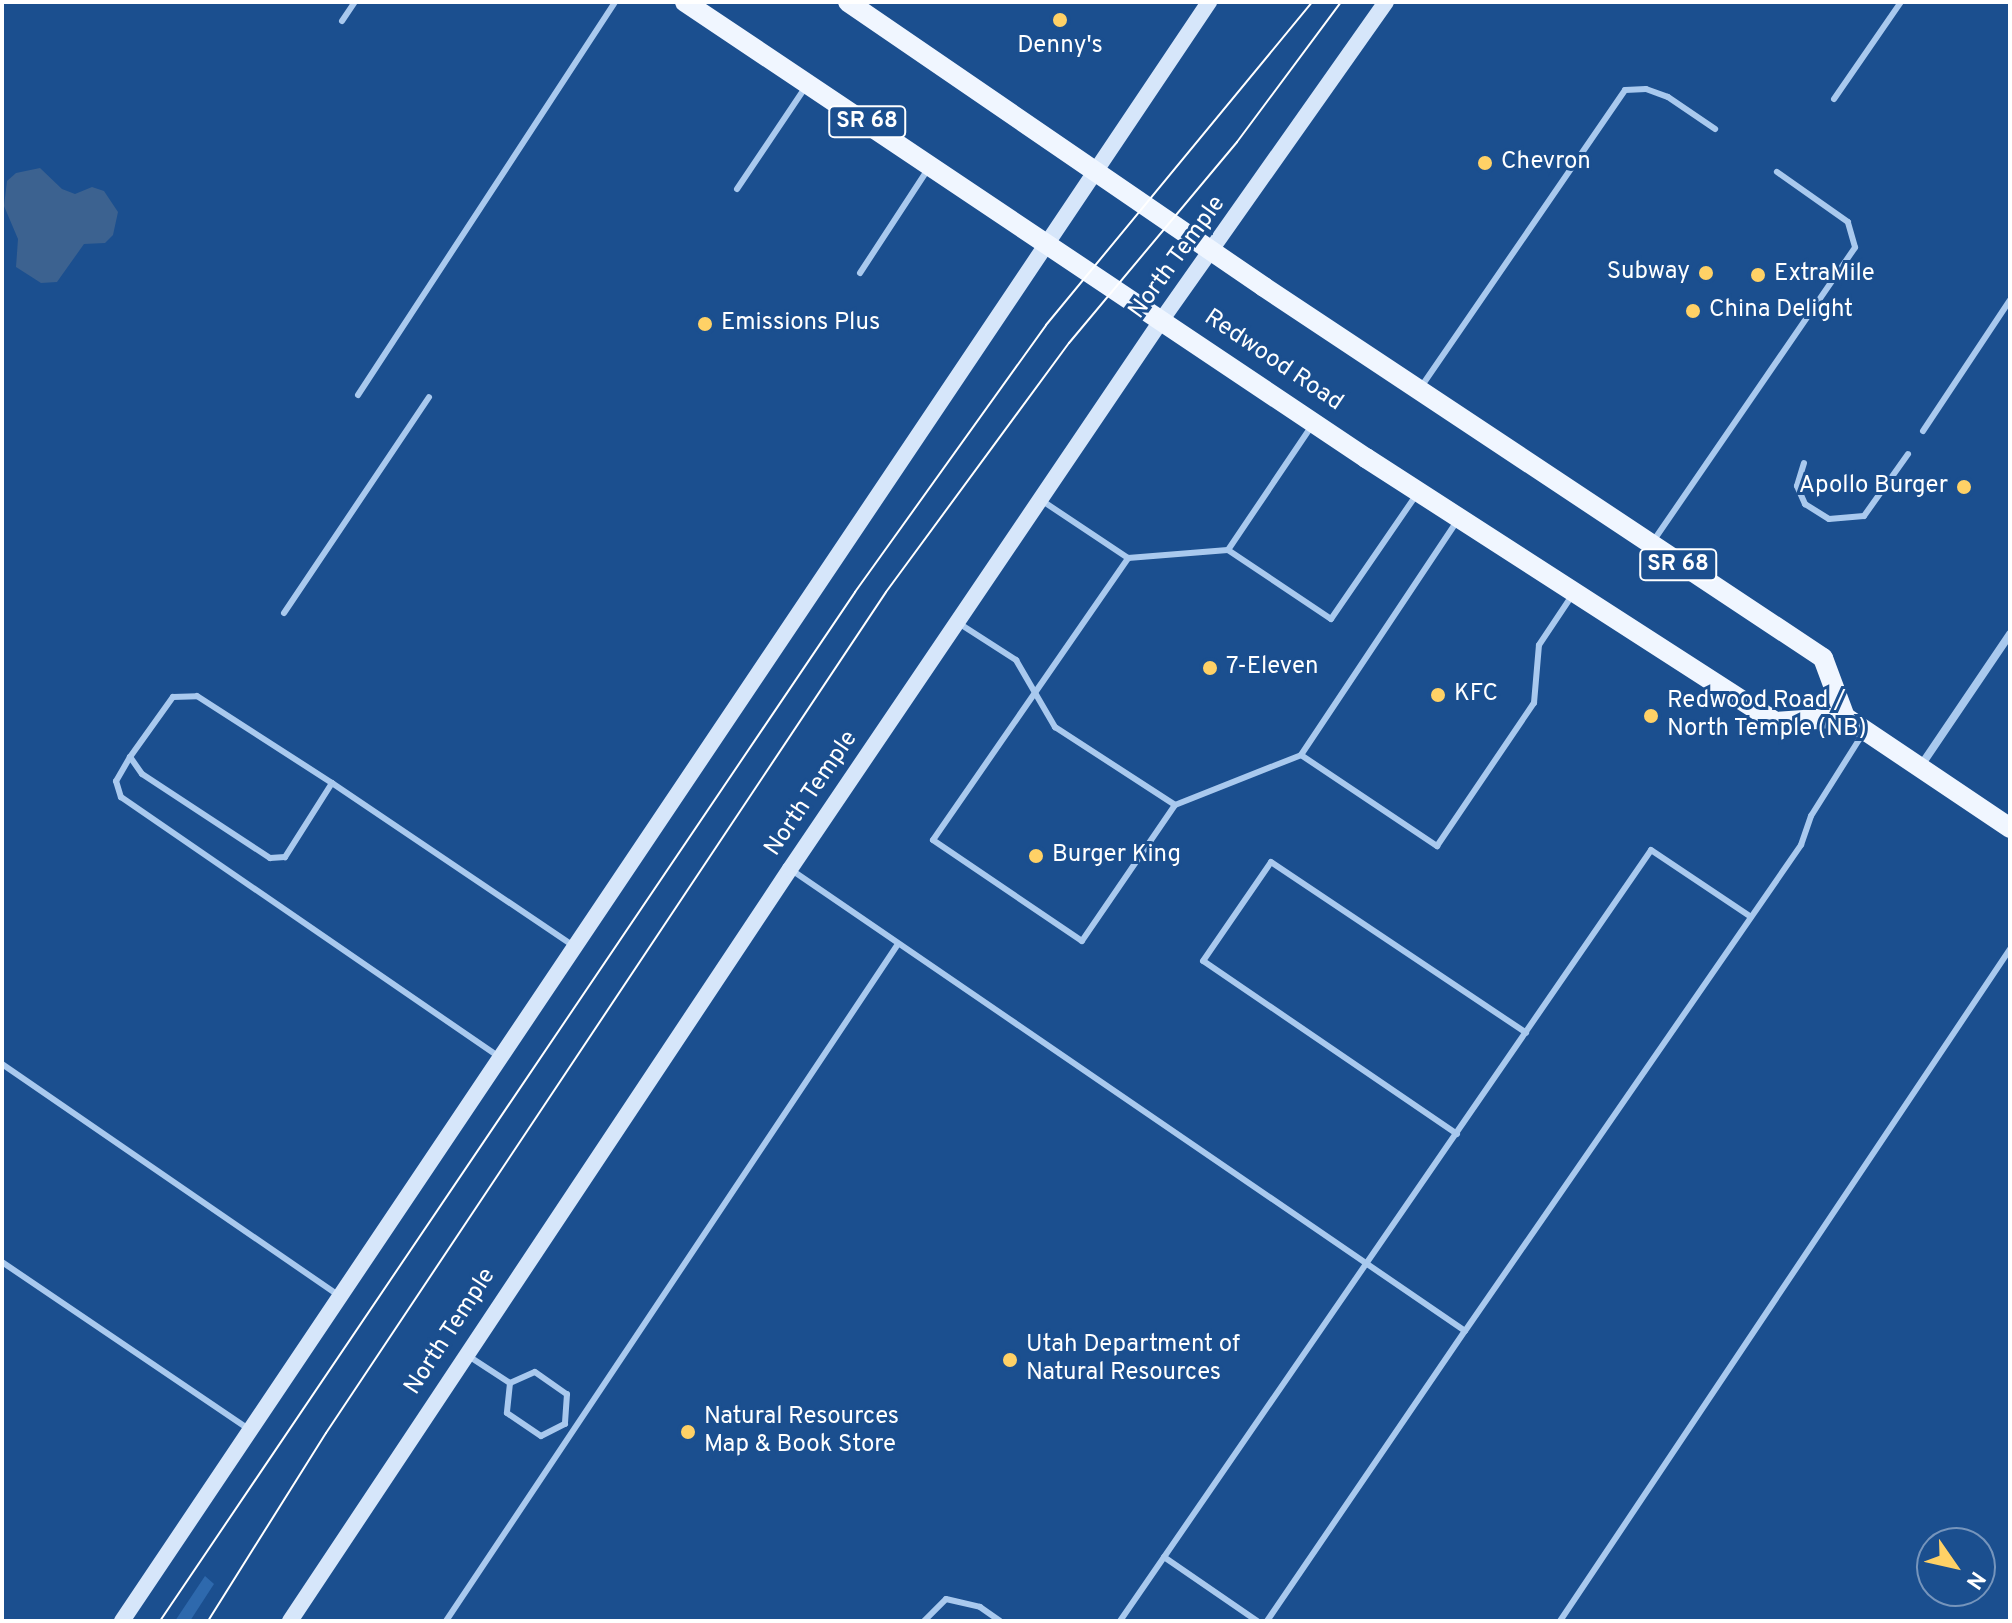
<!DOCTYPE html>
<style>
body{margin:0}
#map{position:relative;width:2012px;height:1623px;overflow:hidden;background:#1b4f8f;font-family:Overpass,sans-serif}
div>[style]{position:absolute}
.green>*{inset:0;background:#2e69ad}
.water>*{inset:0;background:#3c6290}
.lane>*{height:6px;margin:-3px;padding:0 3px;transform-origin:3px;border-radius:3px;background:#a9c9ee}
.street>*{height:8px;margin:-4px;padding:0 4px;transform-origin:4px;border-radius:4px;background:#a9c9ee}
.secondary>*{height:16px;margin:-8px;padding:0 8px;transform-origin:8px;border-radius:8px;background:#d6e6fa}
.primary>*{height:20px;margin:-10px;padding:0 10px;transform-origin:10px;border-radius:10px;background:#f0f6ff}
.tram>*{height:2px;margin:-1px;padding:0 1px;transform-origin:1px;border-radius:1px;background:#fff}
.dots>*{width:22px;height:22px;translate:-50% -50%;box-sizing:border-box;border:4px solid #1b4f8f;border-radius:50%}
span{translate:-50% -50%;white-space:nowrap;text-align:center;line-height:1.15;-webkit-text-stroke:6px #1b4f8f;paint-order:stroke}
.shield-label span{padding:2px 6px;background:#1b4f8f;border:2px solid;border-radius:6px;-webkit-text-stroke-width:0}
.shield-label{font-size:22px;color:#fff;font-weight:700}
.poi-label{font-size:24px;color:#fff}
.left{translate:0 -50%;text-align:left}
.right{translate:-100% -50%;text-align:right}
.street-label{font-size:24px;color:#fff}
.frame{position:absolute;inset:0;border:4px solid #fff;pointer-events:none}
.north{position:absolute;left:1916px;top:1527px;width:80px;height:80px;box-sizing:border-box;background:#1b4f8f;border:2px solid #7695bc;border-radius:50%;rotate:124deg;font-size:22px;font-weight:700;line-height:32px;text-align:center;color:#fff}
.north::after{content:'';display:block;margin:auto;width:28px;height:36px;background:#ffd166;clip-path:polygon(50% 0,100% 100%,50% 72%,0 100%)}
</style>
<div id="map">
<div class="green">
<div style="clip-path:polygon(205px 1576px,214px 1584px,190px 1621px,175px 1621px)"></div>
</div>
<div class="water">
<div style="clip-path:polygon(40px 168px,62px 189px,75px 194px,92px 187px,104px 191px,118px 212px,113px 235px,105px 243px,84px 244px,57px 282px,41px 283px,16px 267px,18px 239px,4px 206px,7px 181px,16px 173px)"></div>
</div>
<div class="lane">
<div style="left:342px;top:21px;width:23px;rotate:-56deg"></div>
<div style="left:1834px;top:99px;width:118px;rotate:-55.4deg"></div>
<div style="left:737px;top:189px;width:125px;rotate:-56.1deg"></div>
<div style="left:860px;top:273px;width:124px;rotate:-56.8deg"></div>
<div style="left:1421px;top:387px;width:360px;rotate:-55.5deg"></div>
<div style="left:1625px;top:90px;width:21px;rotate:-3deg"></div>
<div style="left:1646px;top:89px;width:23px;rotate:20deg"></div>
<div style="left:1668px;top:97px;width:57px;rotate:34.2deg"></div>
<div style="left:358px;top:395px;width:470px;rotate:-56.8deg"></div>
<div style="left:1923px;top:431px;width:157px;rotate:-56.4deg"></div>
<div style="left:1804px;top:463px;width:24px;rotate:107deg"></div>
<div style="left:1797px;top:486px;width:20px;rotate:66deg"></div>
<div style="left:1805px;top:504px;width:28px;rotate:32deg"></div>
<div style="left:1829px;top:519px;width:35px;rotate:-5deg"></div>
<div style="left:1864px;top:516px;width:76px;rotate:-54.6deg"></div>
<div style="left:1041px;top:500px;width:105px;rotate:33.7deg"></div>
<div style="left:1654px;top:540px;width:355px;rotate:-55.5deg"></div>
<div style="left:1855px;top:247px;width:26px;rotate:-106deg"></div>
<div style="left:1848px;top:222px;width:87px;rotate:-144.8deg"></div>
<div style="left:1228px;top:550px;width:148px;rotate:-56deg"></div>
<div style="left:284px;top:613px;width:260px;rotate:-56.1deg"></div>
<div style="left:960px;top:624px;width:67px;rotate:32.7deg"></div>
<div style="left:1016px;top:660px;width:78px;rotate:59.8deg"></div>
<div style="left:1055px;top:727px;width:143px;rotate:33deg"></div>
<div style="left:1175px;top:805px;width:136px;rotate:-21.6deg"></div>
<div style="left:1301px;top:755px;width:281px;rotate:-56.3deg"></div>
<div style="left:1301px;top:755px;width:164px;rotate:33.8deg"></div>
<div style="left:1437px;top:846px;width:173px;rotate:-55.9deg"></div>
<div style="left:1534px;top:703px;width:58px;rotate:-85.1deg"></div>
<div style="left:1539px;top:645px;width:61px;rotate:-56.3deg"></div>
<div style="left:130px;top:757px;width:28px;rotate:120deg"></div>
<div style="left:116px;top:781px;width:17px;rotate:73deg"></div>
<div style="left:121px;top:797px;width:460px;rotate:34.5deg"></div>
<div style="left:332px;top:783px;width:88px;rotate:122.4deg"></div>
<div style="left:285px;top:857px;width:15px;rotate:176deg"></div>
<div style="left:270px;top:858px;width:153px;rotate:-146.7deg"></div>
<div style="left:142px;top:774px;width:21px;rotate:-125deg"></div>
<div style="left:130px;top:757px;width:74px;rotate:-54.4deg"></div>
<div style="left:173px;top:697px;width:24px;rotate:-2deg"></div>
<div style="left:197px;top:696px;width:161px;rotate:32.8deg"></div>
<div style="left:332px;top:783px;width:292px;rotate:34deg"></div>
<div style="left:1175px;top:805px;width:165px;rotate:124.4deg"></div>
<div style="left:1082px;top:941px;width:180px;rotate:-145.9deg"></div>
<div style="left:933px;top:840px;width:343px;rotate:-55.3deg"></div>
<div style="left:1128px;top:558px;width:100px;rotate:-4.6deg"></div>
<div style="left:1228px;top:550px;width:124px;rotate:33.8deg"></div>
<div style="left:1331px;top:619px;width:152px;rotate:-55.5deg"></div>
<div style="left:793px;top:871px;width:814px;rotate:34.39deg"></div>
<div style="left:1465px;top:1331px;width:591px;rotate:-55.34deg"></div>
<div style="left:1801px;top:845px;width:31px;rotate:-71deg"></div>
<div style="left:1811px;top:816px;width:96px;rotate:-57.8deg"></div>
<div style="left:2px;top:1064px;width:410px;rotate:34.5deg"></div>
<div style="left:1457px;top:1134px;width:307px;rotate:-145.7deg"></div>
<div style="left:1203px;top:961px;width:120px;rotate:-55.5deg"></div>
<div style="left:1271px;top:862px;width:307px;rotate:33.8deg"></div>
<div style="left:2px;top:1262px;width:300px;rotate:34.1deg"></div>
<div style="left:470px;top:1357px;width:48px;rotate:33deg"></div>
<div style="left:510px;top:1383px;width:30px;rotate:96deg"></div>
<div style="left:507px;top:1413px;width:41px;rotate:34.1deg"></div>
<div style="left:541px;top:1436px;width:27px;rotate:-27deg"></div>
<div style="left:510px;top:1383px;width:27px;rotate:-24deg"></div>
<div style="left:535px;top:1372px;width:39px;rotate:35deg"></div>
<div style="left:567px;top:1394px;width:30px;rotate:94deg"></div>
<div style="left:1164px;top:1557px;width:113px;rotate:34.5deg"></div>
<div style="left:446px;top:1621px;width:814px;rotate:-56.27deg"></div>
<div style="left:924px;top:1621px;width:31px;rotate:-45deg"></div>
<div style="left:946px;top:1599px;width:35px;rotate:13deg"></div>
<div style="left:980px;top:1607px;width:24px;rotate:35deg"></div>
<div style="left:1120px;top:1621px;width:936px;rotate:-55.44deg"></div>
<div style="left:1651px;top:850px;width:120px;rotate:33.8deg"></div>
<div style="left:1267px;top:1621px;width:351px;rotate:-55.7deg"></div>
<div style="left:1560px;top:1621px;width:809px;rotate:-56.19deg"></div>
</div>
<div class="street">
<div style="left:1920px;top:767px;width:161px;rotate:-55.9deg"></div>
</div>
<div class="secondary">
<div style="left:122px;top:1621px;width:1950px;rotate:-56.12deg"></div>
<div style="left:290px;top:1621px;width:903px;rotate:-56.38deg"></div>
<div style="left:790px;top:869px;width:665px;rotate:-55.9deg"></div>
<div style="left:1163px;top:318px;width:387px;rotate:-54.8deg"></div>
</div>
<div class="primary">
<div style="left:685px;top:2px;width:820px;rotate:33.81deg"></div>
<div style="left:1366px;top:458px;width:488px;rotate:32.8deg"></div>
<div style="left:1776px;top:722px;width:69px;rotate:-4.1deg"></div>
<div style="left:848px;top:2px;width:504px;rotate:34.41deg"></div>
<div style="left:1264px;top:287px;width:671px;rotate:33.57deg"></div>
<div style="left:1823px;top:658px;width:63px;rotate:69.6deg"></div>
<div style="left:1845px;top:717px;width:199px;rotate:33.9deg"></div>
</div>
<div class="tram">
<div style="left:160px;top:1621px;width:1242px;rotate:-55.96deg"></div>
<div style="left:855px;top:592px;width:328px;rotate:-54.4deg"></div>
<div style="left:1046px;top:325px;width:418px;rotate:-50.5deg"></div>
<div style="left:208px;top:1621px;width:222px;rotate:-57.9deg"></div>
<div style="left:326px;top:1433px;width:1010px;rotate:-56.34deg"></div>
<div style="left:886px;top:592px;width:309px;rotate:-53.7deg"></div>
<div style="left:1069px;top:343px;width:262px;rotate:-50.1deg"></div>
<div style="left:1237px;top:142px;width:174px;rotate:-53.4deg"></div>
</div>
<div class="dots">
<div style="left:1060px;top:20px;background:#ffd166"></div>
<div style="left:1485px;top:163px;background:#ffd166"></div>
<div style="left:1706px;top:273px;background:#ffd166"></div>
<div style="left:1758px;top:275px;background:#ffd166"></div>
<div style="left:1693px;top:311px;background:#ffd166"></div>
<div style="left:705px;top:324px;background:#ffd166"></div>
<div style="left:1964px;top:487px;background:#ffd166"></div>
<div style="left:1210px;top:668px;background:#ffd166"></div>
<div style="left:1438px;top:695px;background:#ffd166"></div>
<div style="left:1651px;top:716px;background:#ffd166"></div>
<div style="left:1036px;top:856px;background:#ffd166"></div>
<div style="left:1010px;top:1360px;background:#ffd166"></div>
<div style="left:688px;top:1432px;background:#ffd166"></div>
</div>
<div class="shield-label">
<span style="left:867px;top:122px">SR 68</span>
<span style="left:1678px;top:565px">SR 68</span>
</div>
<div class="poi-label">
<span style="left:1060px;top:47px">Denny's</span>
<span class="left" style="left:1501px;top:163px">Chevron</span>
<span class="right" style="left:1690px;top:273px">Subway</span>
<span class="left" style="left:1774px;top:275px">ExtraMile</span>
<span class="left" style="left:1709px;top:311px">China Delight</span>
<span class="left" style="left:721px;top:324px">Emissions Plus</span>
<span class="right" style="left:1948px;top:487px">Apollo Burger</span>
<span class="left" style="left:1226px;top:668px">7-Eleven</span>
<span class="left" style="left:1454px;top:695px">KFC</span>
<span class="left" style="left:1667px;top:716px">Redwood Road /<br>North Temple (NB)</span>
<span class="left" style="left:1052px;top:856px">Burger King</span>
<span class="left" style="left:1026px;top:1360px">Utah Department of<br>Natural Resources</span>
<span class="left" style="left:704px;top:1432px">Natural Resources<br>Map &amp; Book Store</span>
</div>
<div class="street-label">
<span style="left:1178px;top:258px;rotate:-54deg">North Temple</span>
<span style="left:1273px;top:361px;rotate:34deg">Redwood Road</span>
<span style="left:812px;top:794px;rotate:-56deg">North Temple</span>
<span style="left:451px;top:1332px;rotate:-57deg">North Temple</span>
</div>
<div class="frame"></div>
<div class="north">N</div>
</div>
